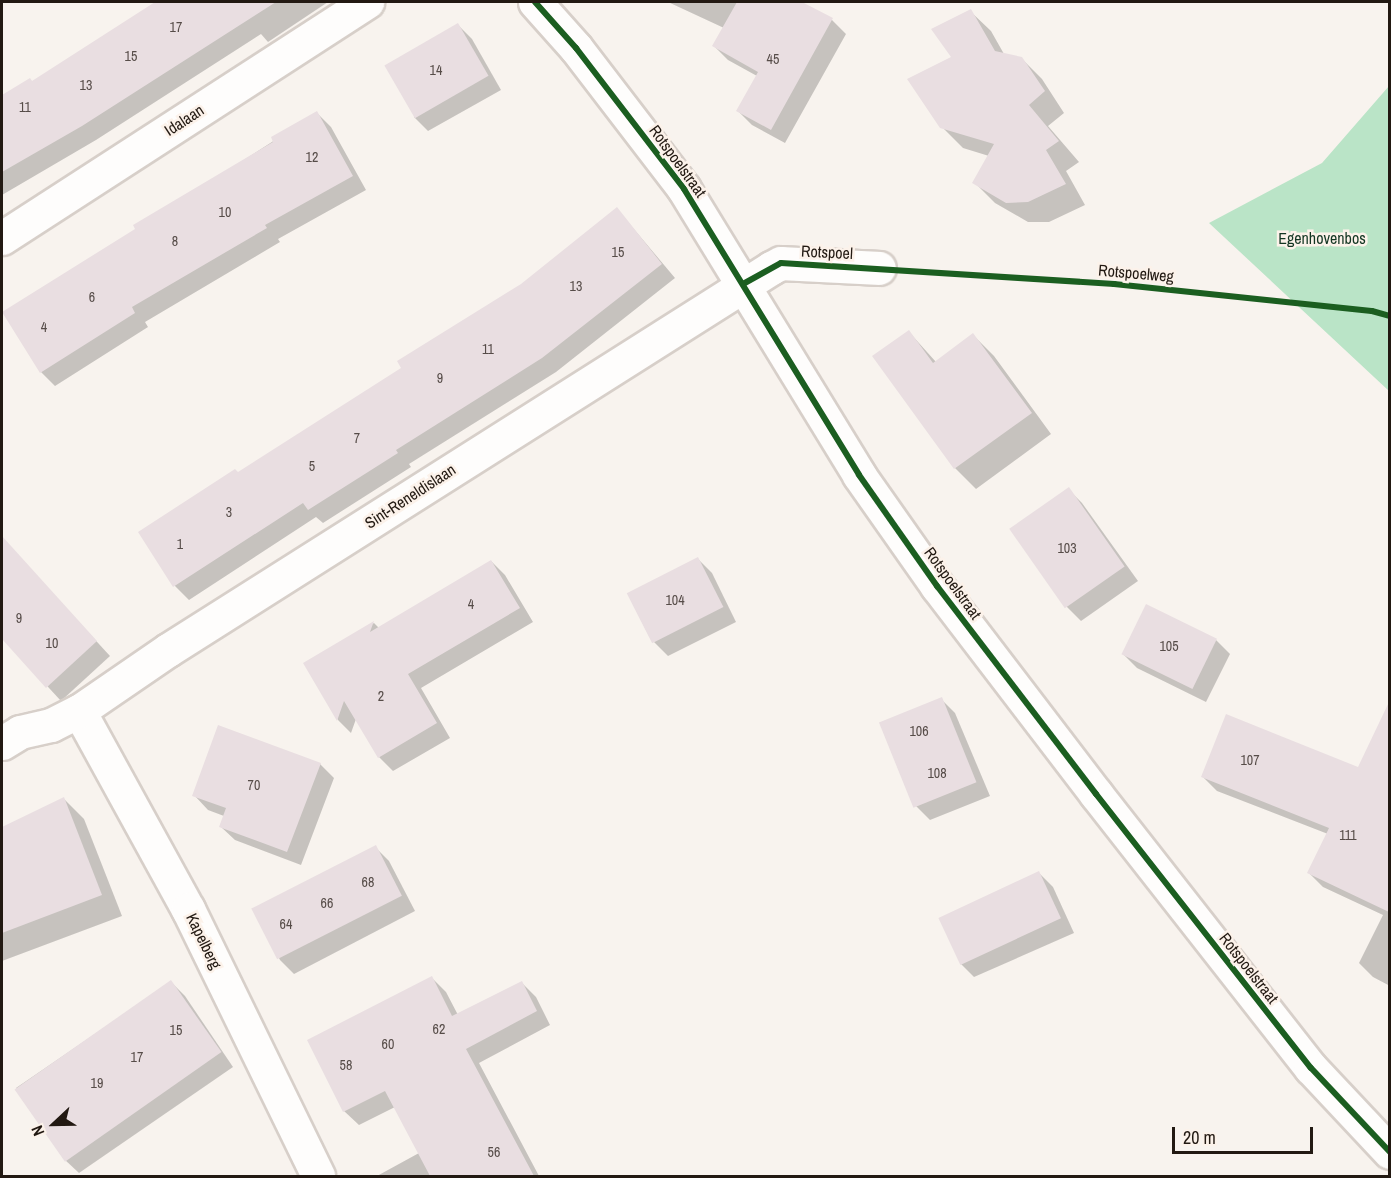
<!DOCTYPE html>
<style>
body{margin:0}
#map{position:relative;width:1391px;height:1178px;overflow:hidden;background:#f8f3ee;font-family:"Archivo Narrow",sans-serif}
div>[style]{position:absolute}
.forest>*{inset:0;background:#bae4c7}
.shadow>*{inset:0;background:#0003}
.building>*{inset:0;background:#e9dee1;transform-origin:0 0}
.roads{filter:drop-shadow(2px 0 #d7cfc9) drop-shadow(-2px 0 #d7cfc9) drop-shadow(0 2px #d7cfc9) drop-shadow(0 -2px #d7cfc9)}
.street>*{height:33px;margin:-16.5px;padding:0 16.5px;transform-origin:16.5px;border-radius:16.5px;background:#fefdfc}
.cycleway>*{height:6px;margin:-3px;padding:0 3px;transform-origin:3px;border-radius:3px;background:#1b5e20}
span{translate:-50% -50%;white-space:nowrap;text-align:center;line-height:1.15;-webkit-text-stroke:5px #fcf2ea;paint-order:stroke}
.number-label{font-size:14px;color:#564c48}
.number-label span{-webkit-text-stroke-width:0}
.street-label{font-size:16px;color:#221912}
.park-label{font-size:16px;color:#133623}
.frame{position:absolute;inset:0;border:3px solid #221912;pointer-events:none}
.north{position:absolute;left:24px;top:1094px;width:60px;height:60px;-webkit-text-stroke:4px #fcf2ea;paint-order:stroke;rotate:248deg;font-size:16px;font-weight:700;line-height:24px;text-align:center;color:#221912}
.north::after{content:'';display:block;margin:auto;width:21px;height:27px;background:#221912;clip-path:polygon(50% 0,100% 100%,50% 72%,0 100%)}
.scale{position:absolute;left:1172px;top:1127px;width:141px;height:27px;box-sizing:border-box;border:3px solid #221912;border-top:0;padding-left:8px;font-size:18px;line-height:21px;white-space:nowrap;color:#221912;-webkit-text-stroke:4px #fcf2ea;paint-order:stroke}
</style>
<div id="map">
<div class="forest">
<div style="clip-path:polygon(1389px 86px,1389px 391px,1209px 223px,1322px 163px)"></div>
</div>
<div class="shadow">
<div style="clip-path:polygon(158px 2px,328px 2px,268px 42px,261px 34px,96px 140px,2px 195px,2px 97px,30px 80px,33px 82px)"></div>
<div style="clip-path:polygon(668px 2px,799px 2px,832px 20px,846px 34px,785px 143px,752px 125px,738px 111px,757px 76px,728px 60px,714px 46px,724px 28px)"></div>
<div style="clip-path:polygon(970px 11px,991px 31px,1004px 54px,1021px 58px,1042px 79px,1064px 113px,1048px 126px,1079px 162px,1066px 171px,1085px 205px,1049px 222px,1028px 222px,995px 203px,974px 182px,989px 156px,963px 148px,942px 127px,953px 58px)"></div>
<div style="clip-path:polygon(458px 25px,472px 39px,501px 90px,428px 131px,414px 117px)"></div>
<div style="clip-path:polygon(317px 113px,331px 127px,366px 190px,278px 239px,280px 242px,145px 322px,148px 327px,55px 386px,41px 372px,137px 229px)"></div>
<div style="clip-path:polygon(617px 209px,675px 278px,556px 372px,409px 464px,411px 467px,323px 523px,316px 517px,189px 600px,175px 586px,140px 532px,238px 474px,403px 368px,522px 285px)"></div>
<div style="clip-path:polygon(909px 332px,936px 362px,973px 335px,994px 356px,1051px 434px,976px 489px,955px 468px,874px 357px)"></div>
<div style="clip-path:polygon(1068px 489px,1082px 503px,1138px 581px,1081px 621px,1067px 607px,1011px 530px)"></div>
<div style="clip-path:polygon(19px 557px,110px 656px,61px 701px,2px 637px,2px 573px)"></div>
<div style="clip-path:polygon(698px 559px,712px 573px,736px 622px,668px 656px,654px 642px)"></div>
<div style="clip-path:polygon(491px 561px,505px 575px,533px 622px,421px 688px,450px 738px,393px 771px,379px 757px,356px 719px,351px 733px,338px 720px,305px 663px,374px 623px,379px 628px)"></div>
<div style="clip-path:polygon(1216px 640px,1230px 654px,1206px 702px,1137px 668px,1123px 654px)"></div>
<div style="clip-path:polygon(941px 699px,955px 713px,990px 796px,930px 820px,916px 806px)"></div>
<div style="clip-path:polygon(1374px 738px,1390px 746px,1390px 986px,1373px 977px,1359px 963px,1383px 915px,1323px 887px,1309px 873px,1328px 834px,1217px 791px,1203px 777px,1359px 769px)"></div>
<div style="clip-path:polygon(320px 764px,334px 778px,301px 865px,235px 840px,220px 826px,224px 816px,208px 810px,194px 795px)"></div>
<div style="clip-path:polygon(64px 799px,84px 819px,122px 916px,2px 961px,2px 828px)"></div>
<div style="clip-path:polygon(375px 847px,389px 861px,415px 911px,294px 974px,280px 960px,254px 910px)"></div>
<div style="clip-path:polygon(1038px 872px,1053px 887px,1074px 933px,974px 977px,960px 963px)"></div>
<div style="clip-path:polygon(432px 978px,446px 992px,458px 1015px,522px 983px,536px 997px,550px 1025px,479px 1063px,539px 1176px,377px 1176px,419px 1153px,395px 1107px,359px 1125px,344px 1111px)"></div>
<div style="clip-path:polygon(171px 982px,185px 996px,233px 1067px,79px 1173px,64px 1159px,16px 1088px)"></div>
</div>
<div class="building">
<div style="clip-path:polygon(155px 2px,276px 2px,82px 126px,2px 172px,2px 95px,30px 78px,32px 81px)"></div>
<div style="clip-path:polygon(737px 2px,802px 2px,833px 18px,771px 130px,736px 111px,758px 72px,712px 46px)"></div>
<div style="clip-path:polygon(971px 9px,995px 51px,1022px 57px,1045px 91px,1029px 105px,1059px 141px,1046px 150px,1066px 184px,1028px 202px,1006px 203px,972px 183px,994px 144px,940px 128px,907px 79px,951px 57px,931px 29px)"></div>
<div style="left:458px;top:23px;width:61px;height:85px;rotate:60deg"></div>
<div style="clip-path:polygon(317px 111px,353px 176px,265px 225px,267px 228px,132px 307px,135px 313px,40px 373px,2px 312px,135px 229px,133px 225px,273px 142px,271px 137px)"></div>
<div style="clip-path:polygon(617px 207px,662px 264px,542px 358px,396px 450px,398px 453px,308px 510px,303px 503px,173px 587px,138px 532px,235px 469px,238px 472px,401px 368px,397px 361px,521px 284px)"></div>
<div style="clip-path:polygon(909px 330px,933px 363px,973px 333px,1032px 413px,954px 469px,872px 356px)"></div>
<div style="left:1069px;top:487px;width:97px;height:73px;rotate:55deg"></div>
<div style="clip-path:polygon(2px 536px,97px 641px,46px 688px,2px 639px)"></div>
<div style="left:698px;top:557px;width:56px;height:80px;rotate:63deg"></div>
<div style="clip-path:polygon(491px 560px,520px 608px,408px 674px,437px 723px,378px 758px,344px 701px,337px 721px,303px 663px,374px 621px,370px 632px)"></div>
<div style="left:1146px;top:604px;width:79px;height:56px;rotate:26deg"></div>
<div style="left:942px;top:697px;width:92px;height:68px;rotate:68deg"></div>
<div style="clip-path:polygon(1389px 702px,1389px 912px,1307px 873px,1329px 828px,1201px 777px,1226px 714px,1358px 767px)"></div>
<div style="clip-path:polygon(218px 725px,321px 763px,287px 852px,219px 827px,226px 808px,192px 796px)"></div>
<div style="clip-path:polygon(64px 797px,102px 895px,2px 933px,2px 827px)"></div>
<div style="left:376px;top:845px;width:57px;height:140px;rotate:63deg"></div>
<div style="left:1039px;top:871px;width:52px;height:111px;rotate:65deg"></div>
<div style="clip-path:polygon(432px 976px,452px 1016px,522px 981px,537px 1011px,466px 1049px,534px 1176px,430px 1176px,385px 1091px,343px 1112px,307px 1040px)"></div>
<div style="left:171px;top:980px;width:88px;height:191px;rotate:55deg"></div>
</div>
<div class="roads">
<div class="street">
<div style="left:535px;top:2px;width:62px;rotate:48.3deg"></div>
<div style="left:576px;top:48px;width:178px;rotate:52.5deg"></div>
<div style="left:684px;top:189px;width:335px;rotate:58.5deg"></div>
<div style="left:859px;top:475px;width:136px;rotate:54.9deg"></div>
<div style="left:937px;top:586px;width:262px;rotate:52.6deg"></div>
<div style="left:1096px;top:794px;width:348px;rotate:51.9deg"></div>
<div style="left:1311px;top:1068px;width:115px;rotate:46.8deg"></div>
<div style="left:2px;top:238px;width:435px;rotate:-32.9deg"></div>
<div style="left:79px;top:711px;width:226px;rotate:61.2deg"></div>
<div style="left:188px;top:909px;width:297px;rotate:64deg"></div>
<div style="left:2px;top:743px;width:21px;rotate:-31deg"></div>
<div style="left:20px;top:732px;width:32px;rotate:-13deg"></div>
<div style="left:51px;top:725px;width:31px;rotate:-27deg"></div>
<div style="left:79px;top:711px;width:108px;rotate:-34.4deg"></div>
<div style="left:168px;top:650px;width:714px;rotate:-32.35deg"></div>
<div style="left:771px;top:268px;width:11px;rotate:-27deg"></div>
<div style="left:781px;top:263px;width:98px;rotate:2.9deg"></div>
</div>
</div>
<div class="cycleway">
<div style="left:535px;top:2px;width:62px;rotate:48.3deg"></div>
<div style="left:576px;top:48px;width:178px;rotate:52.5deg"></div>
<div style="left:684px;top:189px;width:335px;rotate:58.5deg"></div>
<div style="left:859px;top:475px;width:136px;rotate:54.9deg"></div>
<div style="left:937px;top:586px;width:262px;rotate:52.6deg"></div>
<div style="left:1096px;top:794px;width:348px;rotate:51.9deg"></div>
<div style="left:1311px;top:1068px;width:115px;rotate:46.8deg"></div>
<div style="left:743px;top:284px;width:43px;rotate:-28.9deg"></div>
<div style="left:781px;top:263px;width:334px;rotate:3.6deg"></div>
<div style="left:1114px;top:284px;width:259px;rotate:6deg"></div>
<div style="left:1372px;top:311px;width:19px;rotate:16deg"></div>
</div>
<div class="number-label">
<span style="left:176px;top:27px">17</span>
<span style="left:131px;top:56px">15</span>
<span style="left:773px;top:59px">45</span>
<span style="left:436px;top:70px">14</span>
<span style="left:86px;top:85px">13</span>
<span style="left:25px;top:107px">11</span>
<span style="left:312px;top:157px">12</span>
<span style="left:225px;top:212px">10</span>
<span style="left:175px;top:241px">8</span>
<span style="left:618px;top:252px">15</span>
<span style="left:576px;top:286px">13</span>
<span style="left:92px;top:297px">6</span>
<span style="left:44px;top:327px">4</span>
<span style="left:488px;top:349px">11</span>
<span style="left:440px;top:378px">9</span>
<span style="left:357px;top:438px">7</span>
<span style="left:312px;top:466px">5</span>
<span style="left:229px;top:512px">3</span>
<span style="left:180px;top:544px">1</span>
<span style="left:1067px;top:548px">103</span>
<span style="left:675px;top:600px">104</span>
<span style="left:471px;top:604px">4</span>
<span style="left:19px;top:618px">9</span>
<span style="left:52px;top:643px">10</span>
<span style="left:1169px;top:646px">105</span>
<span style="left:381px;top:696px">2</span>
<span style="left:919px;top:731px">106</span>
<span style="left:1250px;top:760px">107</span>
<span style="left:937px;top:773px">108</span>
<span style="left:254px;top:785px">70</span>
<span style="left:1348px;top:835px">111</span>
<span style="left:368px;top:882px">68</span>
<span style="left:327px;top:903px">66</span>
<span style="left:286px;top:924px">64</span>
<span style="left:439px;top:1029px">62</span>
<span style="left:176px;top:1030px">15</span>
<span style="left:388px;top:1044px">60</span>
<span style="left:137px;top:1057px">17</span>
<span style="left:346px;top:1065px">58</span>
<span style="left:97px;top:1083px">19</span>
<span style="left:494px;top:1152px">56</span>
</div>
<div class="street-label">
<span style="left:184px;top:120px;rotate:-33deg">Idalaan</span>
<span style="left:678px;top:161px;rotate:54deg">Rotspoelstraat</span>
<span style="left:827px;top:252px;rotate:3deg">Rotspoel</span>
<span style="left:1136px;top:273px;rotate:5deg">Rotspoelweg</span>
<span style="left:410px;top:496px;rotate:-33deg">Sint-Reneldislaan</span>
<span style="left:953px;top:583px;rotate:54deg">Rotspoelstraat</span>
<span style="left:204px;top:941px;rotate:64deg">Kapelberg</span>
<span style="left:1249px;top:968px;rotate:52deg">Rotspoelstraat</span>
</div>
<div class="park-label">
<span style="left:1322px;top:238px">Egenhovenbos</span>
</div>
<div class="frame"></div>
<div class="north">N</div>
<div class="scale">20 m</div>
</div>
